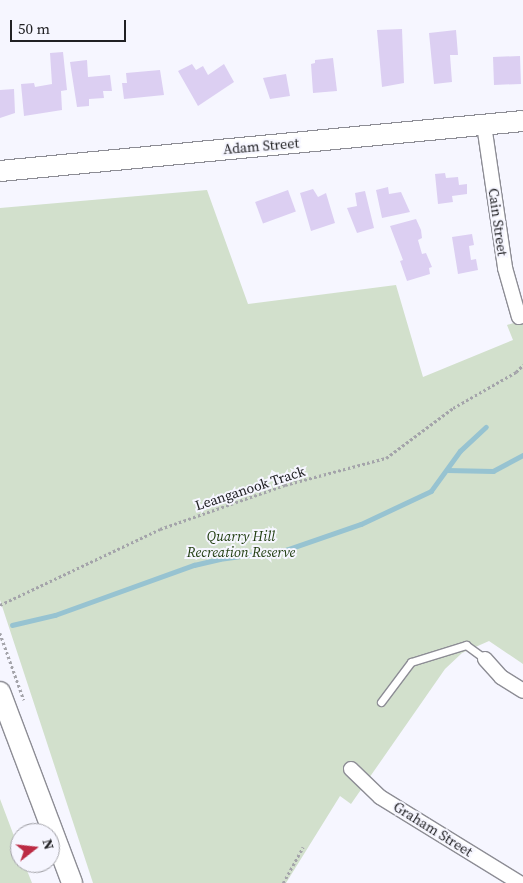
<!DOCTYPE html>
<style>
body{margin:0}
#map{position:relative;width:523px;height:883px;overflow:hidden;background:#f6f6ff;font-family:"Source Serif 4",serif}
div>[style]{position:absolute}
.green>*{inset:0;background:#d2e0cc}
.stream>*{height:4.5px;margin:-2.25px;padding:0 2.25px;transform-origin:2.25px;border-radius:2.25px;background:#97c3d1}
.building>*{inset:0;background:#dccff2;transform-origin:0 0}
.path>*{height:2.5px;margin-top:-1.25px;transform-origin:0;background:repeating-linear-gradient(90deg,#a4a4aa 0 2.5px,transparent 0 5px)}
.roads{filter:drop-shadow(1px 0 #8d8d95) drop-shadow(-1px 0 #8d8d95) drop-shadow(0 1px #8d8d95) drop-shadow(0 -1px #8d8d95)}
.lane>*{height:7px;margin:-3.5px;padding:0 3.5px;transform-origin:3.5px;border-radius:3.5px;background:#fff}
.street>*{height:14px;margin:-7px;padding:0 7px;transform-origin:7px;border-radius:7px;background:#fff}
.secondary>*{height:20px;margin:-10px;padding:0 10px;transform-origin:10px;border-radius:10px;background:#fff}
span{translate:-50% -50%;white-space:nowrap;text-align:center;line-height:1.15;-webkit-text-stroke:4px #f6f6ff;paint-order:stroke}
.street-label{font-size:14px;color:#212124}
.park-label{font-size:14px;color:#1b390a;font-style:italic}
.north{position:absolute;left:10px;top:823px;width:50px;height:50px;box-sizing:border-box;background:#f6f6ff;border:1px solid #a1a1a7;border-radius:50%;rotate:74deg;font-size:14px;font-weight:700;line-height:20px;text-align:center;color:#212124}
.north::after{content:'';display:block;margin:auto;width:18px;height:22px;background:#bc2b44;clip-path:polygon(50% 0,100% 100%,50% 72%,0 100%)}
.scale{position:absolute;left:10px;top:20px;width:116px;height:22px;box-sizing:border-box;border:2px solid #212124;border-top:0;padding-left:6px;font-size:15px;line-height:18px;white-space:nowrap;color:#212124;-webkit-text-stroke:4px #f6f6ff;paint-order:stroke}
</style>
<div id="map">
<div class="green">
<div style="clip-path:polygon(207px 190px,248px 304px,396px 285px,423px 377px,513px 340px,507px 325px,523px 320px,523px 664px,489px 641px,462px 653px,445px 669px,351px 804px,340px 796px,286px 883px,93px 883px,0 600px,0 208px)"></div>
<div style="clip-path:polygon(0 799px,20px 852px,20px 863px,24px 863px,32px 883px,0 883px)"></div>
</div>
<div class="stream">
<div style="left:447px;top:470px;width:46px;rotate:1.2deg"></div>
<div style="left:493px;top:471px;width:34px;rotate:-28deg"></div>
<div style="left:12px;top:625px;width:44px;rotate:-13.1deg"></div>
<div style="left:55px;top:615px;width:148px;rotate:-19.8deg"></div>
<div style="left:194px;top:565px;width:26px;rotate:-13deg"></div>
<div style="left:219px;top:559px;width:68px;rotate:-7.7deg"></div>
<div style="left:286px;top:550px;width:79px;rotate:-19.1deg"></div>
<div style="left:361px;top:524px;width:77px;rotate:-25.2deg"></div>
<div style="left:431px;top:491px;width:49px;rotate:-54.1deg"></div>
<div style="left:460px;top:451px;width:35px;rotate:-43deg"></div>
</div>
<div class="building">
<div style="clip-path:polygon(402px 29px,404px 83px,382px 87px,377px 30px)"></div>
<div style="clip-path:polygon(456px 30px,458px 55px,450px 55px,452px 82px,434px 84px,429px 33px)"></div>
<div style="clip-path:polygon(63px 52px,67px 90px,61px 91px,62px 110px,24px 116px,21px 84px,34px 83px,35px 87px,52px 84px,50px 53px)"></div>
<div style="left:520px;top:56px;width:28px;height:27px;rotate:88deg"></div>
<div style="clip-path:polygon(333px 58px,337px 91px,313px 93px,311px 64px,315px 63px,315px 60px)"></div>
<div style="clip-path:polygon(87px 60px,88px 77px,110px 75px,112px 91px,103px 91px,104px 98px,89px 99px,89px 106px,77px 107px,70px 62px)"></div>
<div style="clip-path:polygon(192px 64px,196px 70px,203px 66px,208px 75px,224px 64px,234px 82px,198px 106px,178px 71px)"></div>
<div style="clip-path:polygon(160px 70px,164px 95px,124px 99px,122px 83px,127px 83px,126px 73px)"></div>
<div style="clip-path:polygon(286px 74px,290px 96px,270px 99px,263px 78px)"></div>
<div style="clip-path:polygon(14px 89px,15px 113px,0 118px,0 90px)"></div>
<div style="clip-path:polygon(445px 173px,446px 178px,458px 177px,459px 185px,467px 184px,467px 194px,452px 196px,453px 202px,438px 204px,435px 174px)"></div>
<div style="clip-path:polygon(388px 187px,389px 194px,401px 192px,410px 212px,382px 218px,376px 190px)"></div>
<div style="clip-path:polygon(313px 189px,318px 197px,326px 193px,335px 223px,311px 231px,300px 193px)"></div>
<div style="left:288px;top:190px;width:23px;height:35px;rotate:70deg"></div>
<div style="clip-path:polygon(365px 191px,374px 228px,357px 233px,347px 208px,357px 206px,355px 193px)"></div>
<div style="clip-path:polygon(416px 219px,421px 230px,422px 238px,418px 240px,422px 254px,426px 253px,432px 267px,429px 268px,430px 274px,407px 281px,400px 261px,403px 260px,390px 226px)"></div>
<div style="clip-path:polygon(472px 234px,474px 245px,469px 246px,471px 260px,476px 259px,478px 270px,458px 274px,452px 237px)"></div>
</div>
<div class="path">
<div style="left:0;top:605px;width:177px;rotate:-25.4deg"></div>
<div style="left:160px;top:529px;width:133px;rotate:-19.4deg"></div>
<div style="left:285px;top:485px;width:105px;rotate:-15deg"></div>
<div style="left:386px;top:458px;width:84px;rotate:-36.7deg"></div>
<div style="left:453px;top:408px;width:73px;rotate:-29.7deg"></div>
<div style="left:516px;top:372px;width:10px;rotate:-45deg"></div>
<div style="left:0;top:633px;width:71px;rotate:70.3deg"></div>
<div style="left:283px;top:883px;width:41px;rotate:-60.9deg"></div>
</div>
<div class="roads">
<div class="lane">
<div style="left:381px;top:702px;width:50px;rotate:-53.1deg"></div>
<div style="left:411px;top:662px;width:58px;rotate:-17.2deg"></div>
<div style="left:466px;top:645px;width:24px;rotate:36deg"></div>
</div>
<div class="street">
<div style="left:484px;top:125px;width:145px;rotate:81.6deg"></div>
<div style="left:505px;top:268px;width:51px;rotate:74.1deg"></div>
<div style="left:485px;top:659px;width:24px;rotate:48deg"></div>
<div style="left:501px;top:677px;width:26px;rotate:32deg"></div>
<div style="left:351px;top:769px;width:40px;rotate:44deg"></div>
<div style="left:380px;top:797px;width:164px;rotate:31.6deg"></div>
</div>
<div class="secondary">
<div style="left:0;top:171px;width:525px;rotate:-5.46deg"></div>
<div style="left:0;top:692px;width:204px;rotate:69.3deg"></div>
</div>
</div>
<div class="street-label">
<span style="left:261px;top:146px;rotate:-5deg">Adam Street</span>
<span style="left:498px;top:222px;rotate:82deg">Cain Street</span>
<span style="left:250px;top:488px;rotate:-18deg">Leanganook Track</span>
<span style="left:433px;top:829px;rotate:32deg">Graham Street</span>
</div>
<div class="park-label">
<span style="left:241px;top:544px">Quarry Hill<br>Recreation Reserve</span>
</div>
<div class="north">N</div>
<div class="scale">50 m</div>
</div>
